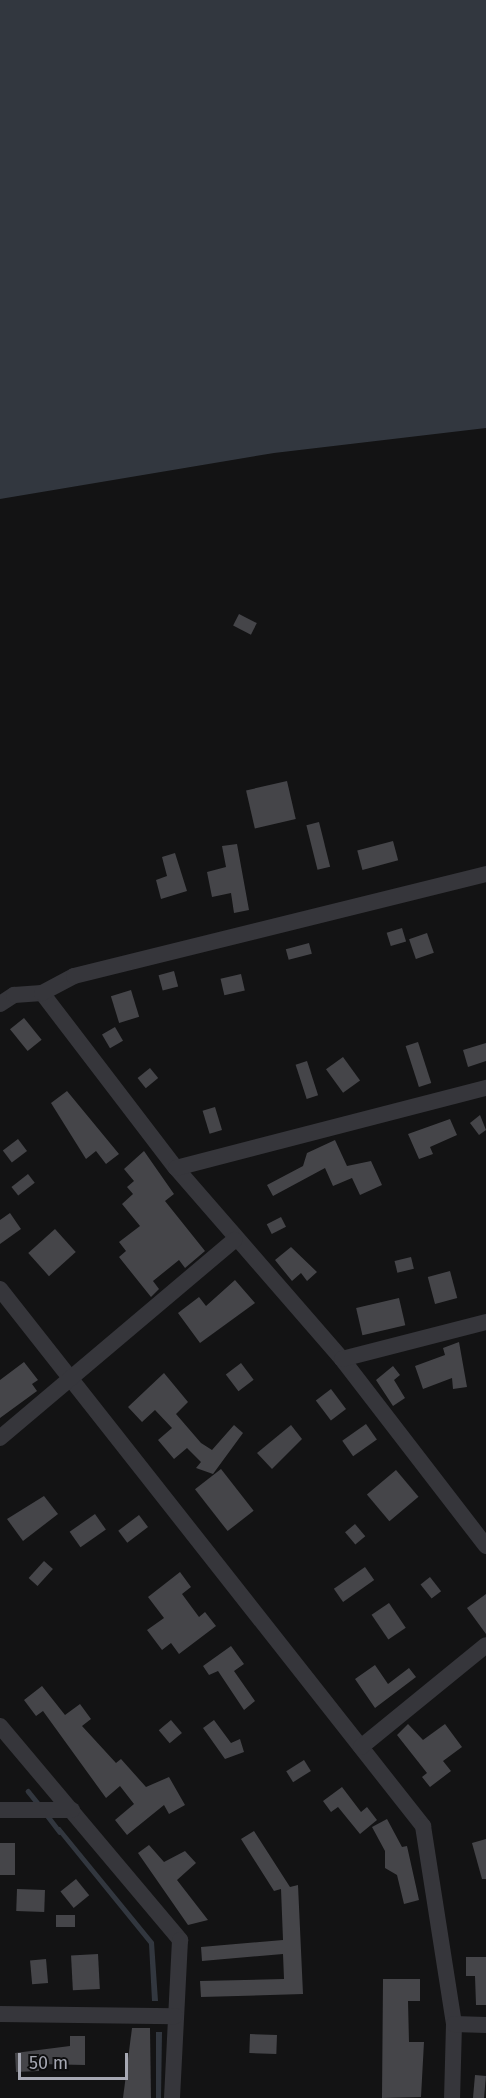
<!DOCTYPE html>
<style>
body{margin:0}
#map{position:relative;width:486px;height:2098px;overflow:hidden;background:#131314;font-family:"Fira Sans",sans-serif}
div>[style]{position:absolute}
.water>*{inset:0;background:#32373f}
.stream>*{height:4.5px;margin:-2.25px;padding:0 2.25px;transform-origin:2.25px;border-radius:2.25px;background:#32373f}
.building>*{inset:0;background:#454549;transform-origin:0 0}
.street>*{height:16px;margin:-8px;padding:0 8px;transform-origin:8px;border-radius:8px;background:#36363b}
span{translate:-50% -50%;white-space:nowrap;text-align:center;line-height:1.15;-webkit-text-stroke:4.5px #0e0e0f;paint-order:stroke}
.scale{position:absolute;left:18px;top:2053px;width:110px;height:27px;box-sizing:border-box;border:3px solid #a6a8b3;border-top:0;padding-left:8px;font-size:18px;line-height:21px;white-space:nowrap;color:#a6a8b3;-webkit-text-stroke:4px #0e0e0f;paint-order:stroke}
</style>
<div id="map">
<div class="water">
<div style="clip-path:polygon(0 0,486px 0,486px 428px,274px 453px,0 499px)"></div>
<div style="clip-path:polygon(54px 1827px,60px 1827px,154px 1942px,158px 2001px,152px 2001px,149px 1944px)"></div>
<div style="clip-path:polygon(156px 2032px,162px 2032px,161px 2098px,156px 2098px)"></div>
</div>
<div class="stream">
<div style="left:28px;top:1791px;width:19px;rotate:51deg"></div>
<div style="left:47px;top:1815px;width:21px;rotate:53deg"></div>
</div>
<div class="building">
<div style="left:239px;top:614px;width:20px;height:13px;rotate:27deg"></div>
<div style="left:287px;top:781px;width:39px;height:42px;rotate:77deg"></div>
<div style="left:319px;top:822px;width:46px;height:13px;rotate:76deg"></div>
<div style="left:393px;top:841px;width:20px;height:37px;rotate:75deg"></div>
<div style="clip-path:polygon(237px 844px,249px 910px,234px 913px,231px 893px,212px 897px,207px 872px,226px 867px,222px 846px)"></div>
<div style="clip-path:polygon(175px 853px,187px 891px,161px 899px,156px 880px,167px 876px,162px 857px)"></div>
<div style="left:402px;top:928px;width:14px;height:16px;rotate:73deg"></div>
<div style="left:427px;top:933px;width:21px;height:19px;rotate:71deg"></div>
<div style="left:309px;top:943px;width:11px;height:24px;rotate:75deg"></div>
<div style="left:174px;top:971px;width:16px;height:16px;rotate:75deg"></div>
<div style="left:241px;top:974px;width:17px;height:21px;rotate:77deg"></div>
<div style="left:131px;top:990px;width:28px;height:21px;rotate:73deg"></div>
<div style="left:24px;top:1018px;width:28px;height:18px;rotate:51deg"></div>
<div style="left:115px;top:1027px;width:16px;height:15px;rotate:60deg"></div>
<div style="left:418px;top:1042px;width:43px;height:13px;rotate:72deg"></div>
<div style="clip-path:polygon(486px 1043px,486px 1061px,468px 1067px,463px 1050px)"></div>
<div style="left:343px;top:1057px;width:29px;height:21px;rotate:54deg"></div>
<div style="left:307px;top:1061px;width:36px;height:12px;rotate:72deg"></div>
<div style="left:150px;top:1068px;width:13px;height:16px;rotate:51deg"></div>
<div style="clip-path:polygon(67px 1091px,119px 1154px,106px 1164px,96px 1151px,86px 1159px,51px 1103px)"></div>
<div style="left:215px;top:1107px;width:24px;height:13px;rotate:73deg"></div>
<div style="clip-path:polygon(480px 1115px,486px 1130px,479px 1135px,470px 1123px)"></div>
<div style="clip-path:polygon(450px 1119px,457px 1135px,430px 1147px,433px 1154px,419px 1159px,408px 1134px)"></div>
<div style="left:18px;top:1139px;width:15px;height:19px;rotate:53deg"></div>
<div style="clip-path:polygon(335px 1140px,347px 1166px,371px 1161px,382px 1185px,360px 1195px,352px 1178px,333px 1186px,325px 1168px,273px 1196px,267px 1185px,303px 1166px,307px 1153px)"></div>
<div style="clip-path:polygon(144px 1151px,174px 1194px,165px 1201px,205px 1251px,185px 1268px,179px 1260px,153px 1281px,159px 1289px,151px 1297px,119px 1257px,126px 1251px,119px 1242px,140px 1226px,122px 1204px,133px 1194px,127px 1187px,134px 1181px,124px 1169px)"></div>
<div style="left:28px;top:1174px;width:11px;height:21px;rotate:52deg"></div>
<div style="clip-path:polygon(10px 1213px,21px 1229px,0 1244px,0 1220px)"></div>
<div style="left:281px;top:1217px;width:11px;height:16px;rotate:63deg"></div>
<div style="left:55px;top:1229px;width:31px;height:36px;rotate:48deg"></div>
<div style="clip-path:polygon(291px 1247px,317px 1272px,307px 1281px,301px 1273px,292px 1281px,275px 1260px)"></div>
<div style="left:411px;top:1257px;width:12px;height:17px;rotate:76deg"></div>
<div style="left:450px;top:1271px;width:28px;height:23px;rotate:75deg"></div>
<div style="clip-path:polygon(235px 1280px,255px 1303px,200px 1343px,178px 1313px,199px 1297px,206px 1306px)"></div>
<div style="left:399px;top:1298px;width:28px;height:44px;rotate:77deg"></div>
<div style="clip-path:polygon(459px 1342px,467px 1387px,453px 1389px,452px 1378px,423px 1389px,415px 1366px,445px 1355px,443px 1348px)"></div>
<div style="clip-path:polygon(24px 1362px,38px 1380px,32px 1384px,37px 1391px,0 1418px,0 1380px)"></div>
<div style="left:241px;top:1363px;width:21px;height:19px;rotate:53deg"></div>
<div style="clip-path:polygon(393px 1366px,400px 1375px,394px 1380px,405px 1398px,393px 1406px,376px 1380px)"></div>
<div style="clip-path:polygon(164px 1373px,188px 1402px,176px 1414px,201px 1443px,212px 1450px,234px 1425px,243px 1433px,213px 1474px,196px 1468px,201px 1462px,187px 1448px,174px 1459px,158px 1440px,172px 1428px,155px 1410px,142px 1422px,128px 1407px)"></div>
<div style="left:331px;top:1389px;width:25px;height:19px;rotate:53deg"></div>
<div style="left:366px;top:1424px;width:19px;height:29px;rotate:55deg"></div>
<div style="clip-path:polygon(291px 1425px,302px 1439px,272px 1469px,257px 1453px)"></div>
<div style="left:221px;top:1469px;width:53px;height:33px;rotate:52deg"></div>
<div style="left:396px;top:1470px;width:35px;height:38px;rotate:50deg"></div>
<div style="clip-path:polygon(44px 1496px,58px 1514px,23px 1541px,7px 1519px)"></div>
<div style="left:95px;top:1514px;width:19px;height:31px;rotate:55deg"></div>
<div style="left:139px;top:1515px;width:15px;height:26px;rotate:53deg"></div>
<div style="left:355px;top:1524px;width:16px;height:13px;rotate:50deg"></div>
<div style="left:44px;top:1561px;width:12px;height:23px;rotate:42deg"></div>
<div style="left:365px;top:1567px;width:16px;height:38px;rotate:55deg"></div>
<div style="clip-path:polygon(180px 1572px,191px 1587px,182px 1594px,199px 1617px,205px 1612px,216px 1626px,179px 1654px,171px 1643px,162px 1650px,147px 1630px,164px 1618px,148px 1597px)"></div>
<div style="left:430px;top:1577px;width:18px;height:12px;rotate:52deg"></div>
<div style="clip-path:polygon(486px 1594px,486px 1634px,467px 1608px)"></div>
<div style="left:389px;top:1603px;width:30px;height:21px;rotate:56deg"></div>
<div style="clip-path:polygon(231px 1646px,244px 1664px,234px 1671px,255px 1701px,244px 1710px,218px 1671px,209px 1675px,203px 1666px)"></div>
<div style="clip-path:polygon(375px 1665px,388px 1684px,409px 1668px,416px 1677px,375px 1708px,355px 1679px)"></div>
<div style="clip-path:polygon(42px 1686px,65px 1715px,80px 1704px,91px 1719px,82px 1726px,116px 1763px,121px 1759px,146px 1787px,169px 1777px,185px 1805px,169px 1814px,164px 1805px,127px 1835px,115px 1820px,134px 1804px,120px 1786px,106px 1798px,43px 1711px,36px 1716px,24px 1700px)"></div>
<div style="left:171px;top:1720px;width:17px;height:16px;rotate:50deg"></div>
<div style="clip-path:polygon(214px 1720px,231px 1743px,240px 1739px,244px 1752px,225px 1759px,203px 1728px)"></div>
<div style="clip-path:polygon(408px 1724px,423px 1740px,445px 1724px,462px 1747px,443px 1761px,451px 1771px,430px 1787px,422px 1777px,427px 1773px,397px 1735px)"></div>
<div style="left:304px;top:1760px;width:13px;height:21px;rotate:58deg"></div>
<div style="clip-path:polygon(342px 1787px,361px 1812px,367px 1807px,377px 1820px,360px 1834px,338px 1807px,331px 1812px,323px 1801px)"></div>
<div style="clip-path:polygon(387px 1819px,402px 1847px,407px 1846px,419px 1900px,404px 1904px,397px 1875px,385px 1868px,385px 1851px,372px 1827px)"></div>
<div style="clip-path:polygon(254px 1831px,290px 1887px,298px 1885px,303px 1994px,201px 1997px,200px 1981px,284px 1979px,283px 1954px,202px 1961px,201px 1947px,283px 1940px,281px 1889px,274px 1891px,241px 1839px)"></div>
<div style="clip-path:polygon(486px 1839px,486px 1879px,482px 1879px,472px 1843px)"></div>
<div style="left:0;top:1843px;width:15px;height:32px"></div>
<div style="clip-path:polygon(149px 1845px,164px 1862px,185px 1851px,196px 1863px,177px 1880px,208px 1920px,188px 1925px,138px 1853px)"></div>
<div style="left:76px;top:1879px;width:21px;height:20px;rotate:51deg"></div>
<div style="left:17px;top:1889px;width:28px;height:22px;rotate:2deg"></div>
<div style="left:75px;top:1915px;width:12px;height:19px;rotate:90deg"></div>
<div style="left:98px;top:1954px;width:35px;height:27px;rotate:87deg"></div>
<div style="clip-path:polygon(466px 1957px,486px 1957px,486px 2005px,476px 2005px,475px 1976px,466px 1976px)"></div>
<div style="left:46px;top:1959px;width:24px;height:16px;rotate:85deg"></div>
<div style="clip-path:polygon(383px 1979px,420px 1979px,420px 2001px,408px 2001px,409px 2042px,424px 2042px,421px 2097px,382px 2098px)"></div>
<div style="clip-path:polygon(132px 2028px,150px 2028px,151px 2098px,123px 2098px)"></div>
<div style="left:250px;top:2034px;width:27px;height:19px;rotate:2deg"></div>
<div style="clip-path:polygon(70px 2036px,85px 2036px,85px 2065px,39px 2064px,39px 2071px,16px 2072px,15px 2053px,70px 2046px)"></div>
<div style="left:475px;top:2075px;width:11px;height:23px;rotate:5deg"></div>
</div>
<div class="street">
<div style="left:42px;top:993px;width:220px;rotate:52.6deg"></div>
<div style="left:176px;top:1168px;width:253px;rotate:49deg"></div>
<div style="left:342px;top:1359px;width:236px;rotate:52.4deg"></div>
<div style="left:0;top:1004px;width:17px;rotate:-33deg"></div>
<div style="left:14px;top:995px;width:28px;rotate:-4deg"></div>
<div style="left:42px;top:993px;width:36px;rotate:-28deg"></div>
<div style="left:74px;top:976px;width:424px;rotate:-13.9deg"></div>
<div style="left:176px;top:1168px;width:320px;rotate:-14.5deg"></div>
<div style="left:0;top:1289px;width:684px;rotate:51.77deg"></div>
<div style="left:423px;top:1826px;width:200px;rotate:81.1deg"></div>
<div style="left:454px;top:2024px;width:74px;rotate:91.5deg"></div>
<div style="left:342px;top:1359px;width:149px;rotate:-14.4deg"></div>
<div style="left:0;top:1438px;width:307px;rotate:-40.2deg"></div>
<div style="left:0;top:1726px;width:280px;rotate:49.9deg"></div>
<div style="left:180px;top:1940px;width:158px;rotate:92.9deg"></div>
<div style="left:361px;top:1747px;width:161px;rotate:-39.2deg"></div>
<div style="left:0;top:1810px;width:72px"></div>
<div style="left:0;top:2014px;width:175px;rotate:0.7deg"></div>
<div style="left:454px;top:2024px;width:32px;rotate:2deg"></div>
</div>
<div class="scale">50 m</div>
</div>
